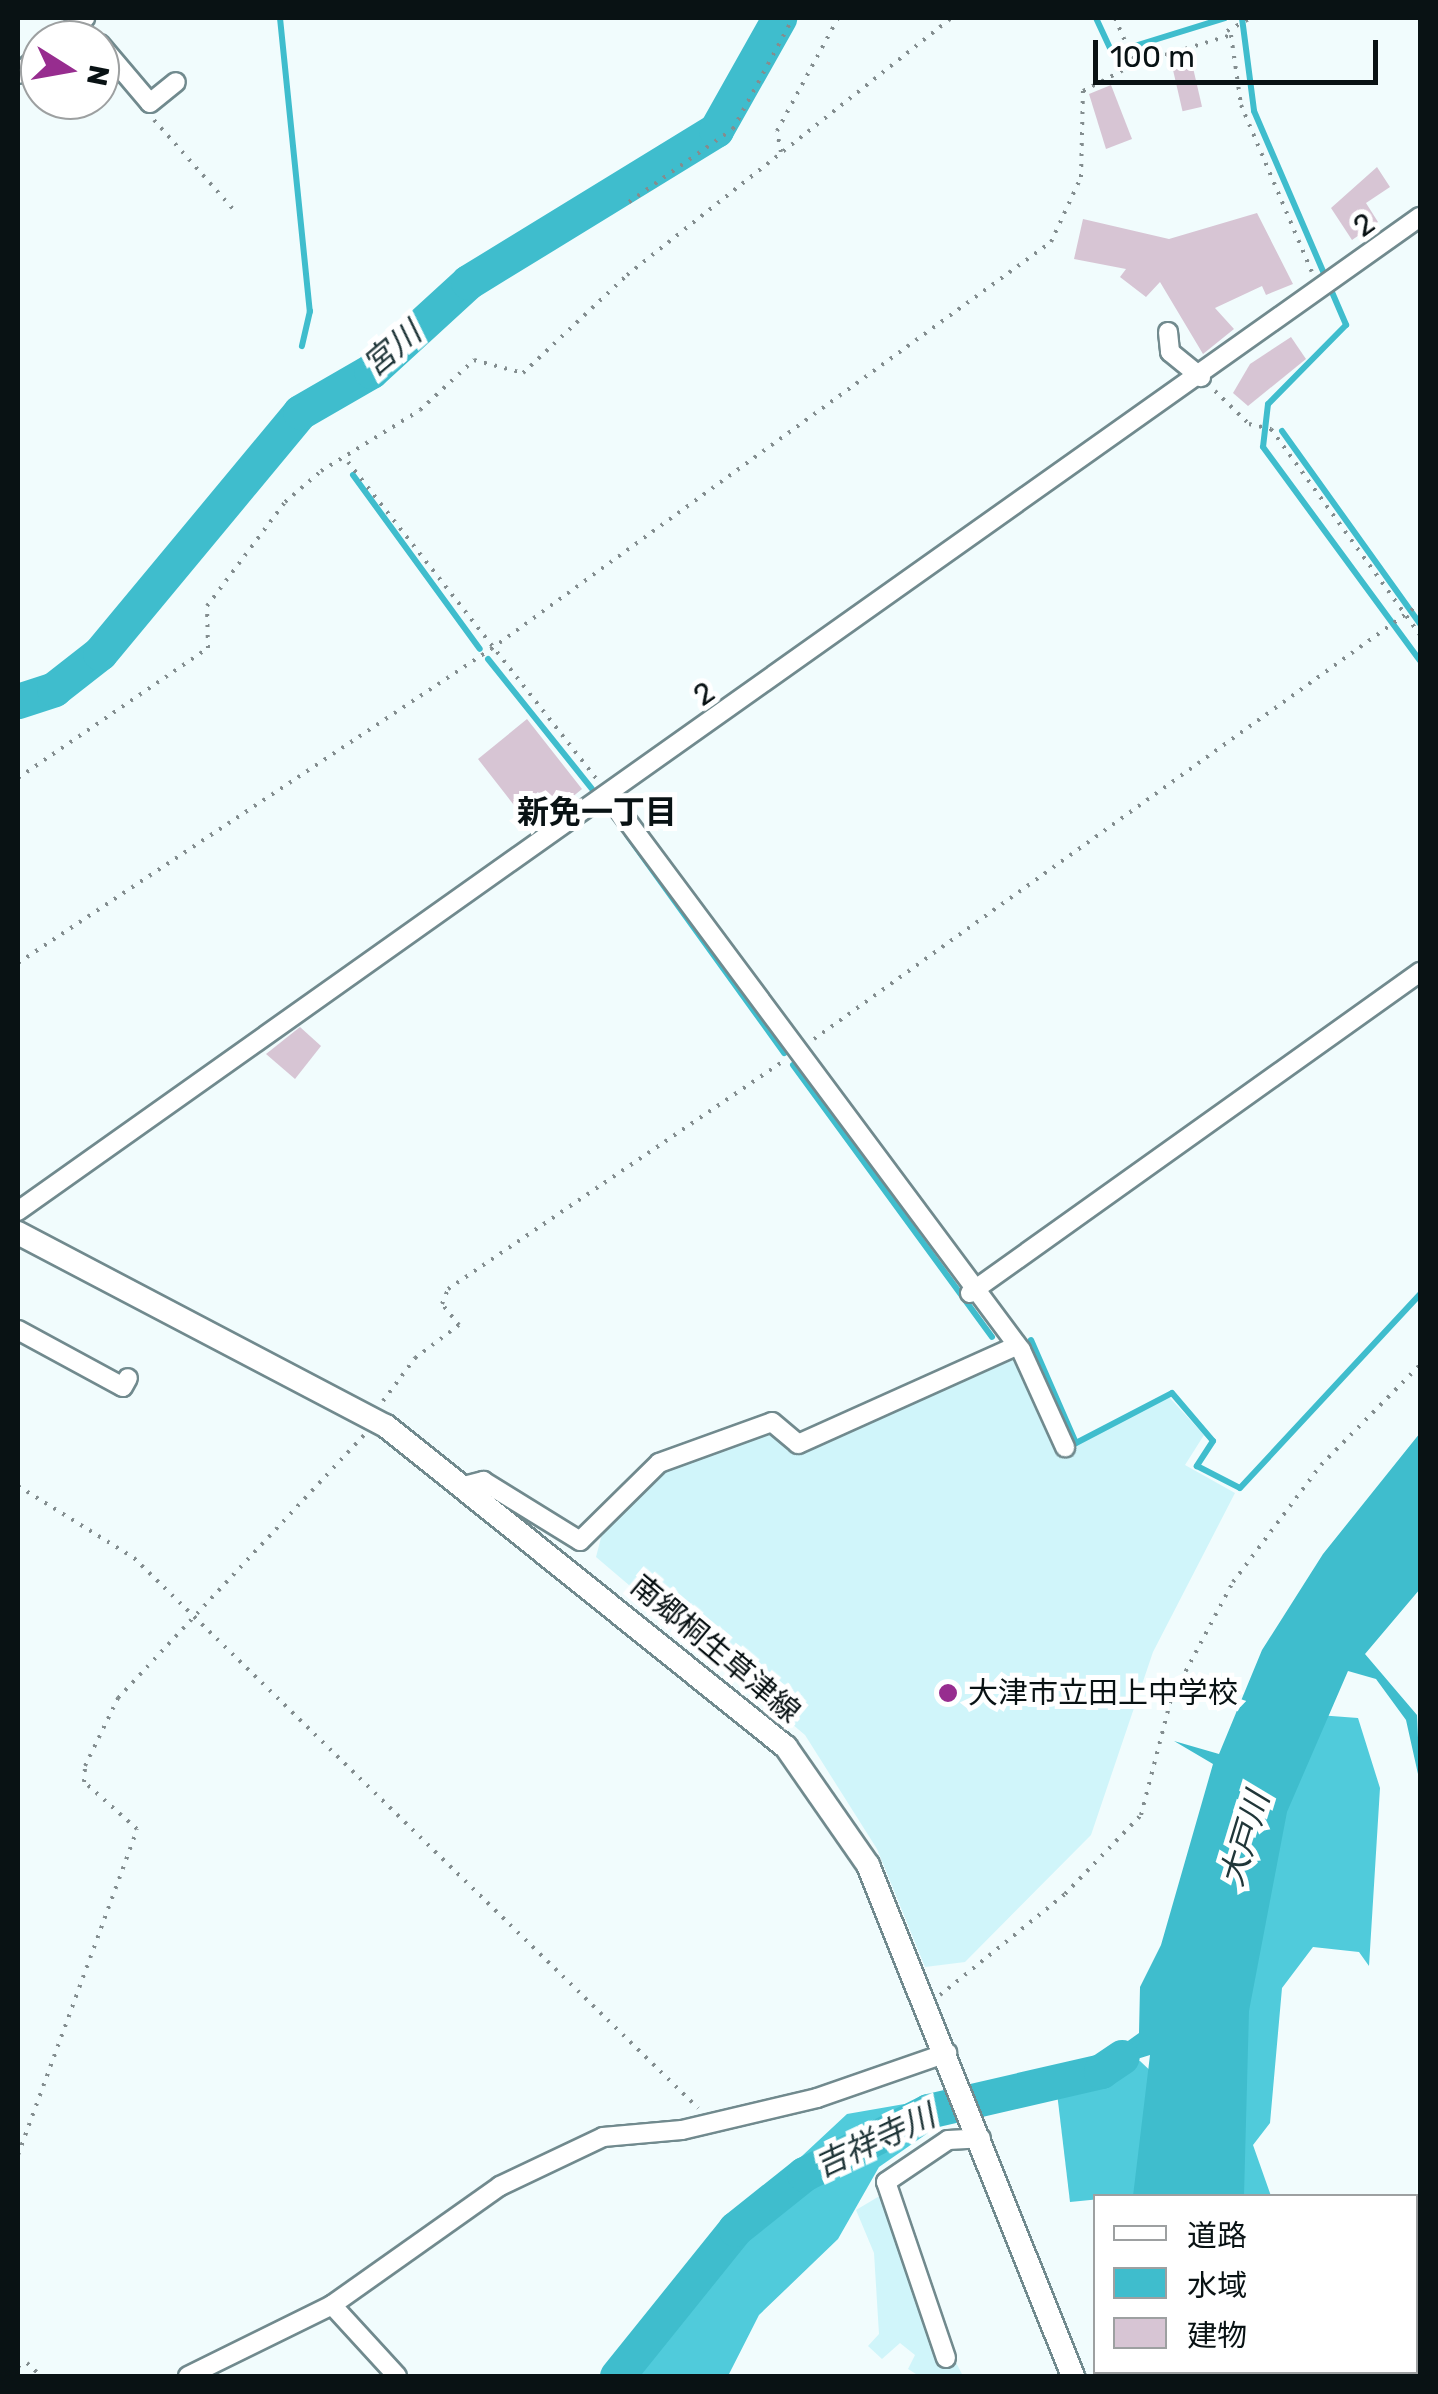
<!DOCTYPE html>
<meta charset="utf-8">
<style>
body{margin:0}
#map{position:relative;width:1438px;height:2394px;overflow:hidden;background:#f1fcfd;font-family:Rubik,"Noto Sans JP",sans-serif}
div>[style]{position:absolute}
.built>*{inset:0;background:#d0f5fa}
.forest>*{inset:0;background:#50cbdb}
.water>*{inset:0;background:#3fbdcd;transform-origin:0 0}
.stream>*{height:6px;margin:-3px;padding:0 3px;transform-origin:3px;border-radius:3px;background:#3fbdcd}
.river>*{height:35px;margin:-17.5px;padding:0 17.5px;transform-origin:17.5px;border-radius:17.5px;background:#3fbdcd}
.building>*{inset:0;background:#d7c5d4;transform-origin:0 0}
.path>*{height:4px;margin-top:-2px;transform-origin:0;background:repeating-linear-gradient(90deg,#838d8f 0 2.5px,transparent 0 10.5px)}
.roads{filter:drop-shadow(2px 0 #718a8e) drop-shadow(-2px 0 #718a8e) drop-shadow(0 2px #718a8e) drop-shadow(0 -2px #718a8e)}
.minor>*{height:18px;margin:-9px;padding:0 9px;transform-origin:9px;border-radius:9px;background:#fff}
.major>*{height:22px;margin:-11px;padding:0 11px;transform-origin:11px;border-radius:11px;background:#fff}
.dots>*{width:28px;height:28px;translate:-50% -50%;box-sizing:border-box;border:5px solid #fff;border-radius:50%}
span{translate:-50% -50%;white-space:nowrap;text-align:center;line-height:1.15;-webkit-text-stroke:10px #fff;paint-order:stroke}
.street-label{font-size:30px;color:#091214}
.poi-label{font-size:30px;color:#091214}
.left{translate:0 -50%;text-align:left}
.water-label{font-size:32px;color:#203639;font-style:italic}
.neighbourhood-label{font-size:32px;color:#091214;font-weight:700}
.frame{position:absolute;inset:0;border:20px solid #091214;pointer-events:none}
.legend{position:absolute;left:1093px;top:2194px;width:325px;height:180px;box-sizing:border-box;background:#fff;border:2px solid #9da0a1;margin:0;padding:12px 18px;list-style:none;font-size:30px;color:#091214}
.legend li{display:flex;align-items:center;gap:20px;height:50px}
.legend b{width:50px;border:2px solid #9da0a1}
.north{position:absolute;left:20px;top:20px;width:100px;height:100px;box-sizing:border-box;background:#fff;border:2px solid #9da0a1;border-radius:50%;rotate:101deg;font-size:28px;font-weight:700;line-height:40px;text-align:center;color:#091214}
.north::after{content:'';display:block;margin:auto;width:35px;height:45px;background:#972d8f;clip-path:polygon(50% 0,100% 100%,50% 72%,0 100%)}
.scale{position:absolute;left:1093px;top:40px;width:285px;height:45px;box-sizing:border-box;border:5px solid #091214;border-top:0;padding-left:12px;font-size:30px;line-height:35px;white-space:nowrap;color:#091214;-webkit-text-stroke:8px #fff;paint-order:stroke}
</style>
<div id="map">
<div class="built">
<div style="clip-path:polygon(1015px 1359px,1057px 1453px,1169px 1397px,1204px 1435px,1185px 1465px,1235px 1493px,1153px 1652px,1091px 1835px,965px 1962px,925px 1967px,877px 1849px,805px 1735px,596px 1557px,603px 1530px,663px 1472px,770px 1430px,798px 1454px)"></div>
<div style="clip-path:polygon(888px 2191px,948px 2347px,963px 2376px,919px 2376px,908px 2369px,915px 2355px,900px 2343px,882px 2359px,868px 2346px,879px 2334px,874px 2253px,856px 2210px)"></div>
</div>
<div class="forest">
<div style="clip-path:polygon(1318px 1715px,1358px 1718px,1380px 1788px,1369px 1966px,1359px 1952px,1313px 1947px,1282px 1988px,1270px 2123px,1253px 2145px,1271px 2196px,1238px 2196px,1244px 2012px,1281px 1810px)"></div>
<div style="clip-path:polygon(1140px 2061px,1158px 2078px,1141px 2195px,1070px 2202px,1057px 2093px,1083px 2069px)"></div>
<div style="clip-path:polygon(916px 2102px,935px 2128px,879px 2167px,838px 2239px,759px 2315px,728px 2376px,630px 2376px,730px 2223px,847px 2114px)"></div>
</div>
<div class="water">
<div style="clip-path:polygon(1420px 1433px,1420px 1589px,1365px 1654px,1417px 1715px,1420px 1783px,1406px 1720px,1376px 1679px,1348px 1671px,1287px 1812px,1249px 2011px,1244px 2196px,1133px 2196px,1150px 2055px,1076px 2078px,1139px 2033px,1140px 1987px,1161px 1945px,1213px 1764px,1174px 1741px,1219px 1754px,1262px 1650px,1323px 1554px)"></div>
<div style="left:1148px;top:2372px;width:98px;height:4px"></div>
</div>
<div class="stream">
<div style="left:280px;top:18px;width:295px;rotate:84.2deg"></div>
<div style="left:310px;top:311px;width:36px;rotate:103deg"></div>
<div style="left:1096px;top:18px;width:38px;rotate:65deg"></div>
<div style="left:1112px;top:53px;width:118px;rotate:-17.2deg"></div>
<div style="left:1242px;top:18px;width:94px;rotate:82.6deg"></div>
<div style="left:1254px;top:111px;width:233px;rotate:66.7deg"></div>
<div style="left:1346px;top:325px;width:111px;rotate:134.6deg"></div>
<div style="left:1268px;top:404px;width:43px;rotate:96.6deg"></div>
<div style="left:1263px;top:447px;width:265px;rotate:53.7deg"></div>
<div style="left:1282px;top:431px;width:237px;rotate:54.4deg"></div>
<div style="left:353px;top:475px;width:215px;rotate:53.9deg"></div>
<div style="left:488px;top:659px;width:166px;rotate:51.3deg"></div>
<div style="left:627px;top:835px;width:269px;rotate:54.2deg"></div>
<div style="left:793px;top:1065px;width:337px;rotate:53.8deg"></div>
<div style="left:1031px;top:1340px;width:112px;rotate:66.4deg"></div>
<div style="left:1076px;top:1443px;width:108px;rotate:-27.5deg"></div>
<div style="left:1172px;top:1393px;width:63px;rotate:49.5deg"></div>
<div style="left:1213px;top:1441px;width:30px;rotate:123deg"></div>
<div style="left:1197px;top:1466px;width:48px;rotate:27.1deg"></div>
<div style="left:1240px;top:1488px;width:265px;rotate:-47.1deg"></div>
</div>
<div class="river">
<div style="left:18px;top:701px;width:38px;rotate:-18deg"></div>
<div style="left:54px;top:689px;width:58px;rotate:-38deg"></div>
<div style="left:100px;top:653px;width:313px;rotate:-50.3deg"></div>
<div style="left:300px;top:412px;width:82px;rotate:-30deg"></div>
<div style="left:371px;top:371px;width:132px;rotate:-42.5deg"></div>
<div style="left:468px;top:282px;width:291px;rotate:-31.5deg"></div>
<div style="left:716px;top:130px;width:129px;rotate:-60.6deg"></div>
<div style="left:617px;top:2376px;width:189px;rotate:-51.2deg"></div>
<div style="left:735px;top:2229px;width:88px;rotate:-38.6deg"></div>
<div style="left:804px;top:2174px;width:139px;rotate:-26.9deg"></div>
<div style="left:928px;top:2111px;width:178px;rotate:-13deg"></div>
<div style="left:1101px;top:2071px;width:25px;rotate:-34deg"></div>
</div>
<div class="building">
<div style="left:1191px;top:59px;width:49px;height:20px;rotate:77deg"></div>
<div style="clip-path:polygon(1111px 85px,1132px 139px,1106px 149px,1089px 94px)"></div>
<div style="clip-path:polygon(1377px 167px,1390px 187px,1366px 203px,1378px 222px,1352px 240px,1331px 208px)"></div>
<div style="clip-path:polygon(1257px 213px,1293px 284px,1266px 295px,1262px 286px,1215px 308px,1234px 329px,1203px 354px,1160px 282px,1146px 297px,1120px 277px,1126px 269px,1074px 259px,1083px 219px,1169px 239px)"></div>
<div style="clip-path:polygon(1291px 337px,1306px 359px,1248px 406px,1233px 393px,1250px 364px)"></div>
<div style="clip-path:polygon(527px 719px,582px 789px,554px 812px,538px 792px,517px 809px,478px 759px)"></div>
<div style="clip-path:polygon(300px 1027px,321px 1046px,295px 1079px,266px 1054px)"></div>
</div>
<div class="path">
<div style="left:1115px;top:18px;width:50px;rotate:66.5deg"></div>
<div style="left:1135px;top:64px;width:100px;rotate:-16.8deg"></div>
<div style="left:1231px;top:35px;width:71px;rotate:81.9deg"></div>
<div style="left:1241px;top:105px;width:181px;rotate:67deg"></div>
<div style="left:1227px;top:31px;width:26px;rotate:-29deg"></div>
<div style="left:154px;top:120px;width:120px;rotate:48.4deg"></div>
<div style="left:781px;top:152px;width:21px;rotate:-101deg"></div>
<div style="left:777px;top:131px;width:128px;rotate:-61.6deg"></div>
<div style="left:629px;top:202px;width:127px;rotate:-35.1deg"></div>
<div style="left:733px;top:129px;width:126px;rotate:-61.6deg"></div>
<div style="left:1215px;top:391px;width:47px;rotate:44.1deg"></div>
<div style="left:1249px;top:424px;width:23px;rotate:13deg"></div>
<div style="left:1271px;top:429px;width:254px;rotate:54.1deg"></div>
<div style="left:348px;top:462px;width:403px;rotate:51.9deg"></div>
<div style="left:18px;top:778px;width:230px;rotate:-34.4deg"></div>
<div style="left:208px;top:648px;width:42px;rotate:-91.4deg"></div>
<div style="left:207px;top:606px;width:130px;rotate:-53.1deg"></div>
<div style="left:285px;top:502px;width:48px;rotate:-40.7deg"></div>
<div style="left:321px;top:471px;width:116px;rotate:-31.6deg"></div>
<div style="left:420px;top:410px;width:74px;rotate:-42.8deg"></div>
<div style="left:474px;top:360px;width:51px;rotate:14.9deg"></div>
<div style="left:523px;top:373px;width:143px;rotate:-43.3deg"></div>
<div style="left:627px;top:275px;width:414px;rotate:-38.4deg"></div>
<div style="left:18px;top:963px;width:568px;rotate:-33.58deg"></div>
<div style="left:491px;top:649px;width:692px;rotate:-36.01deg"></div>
<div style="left:1051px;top:242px;width:72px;rotate:-65.2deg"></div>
<div style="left:1081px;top:177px;width:86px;rotate:-88.7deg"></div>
<div style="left:1083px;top:91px;width:59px;rotate:-27.4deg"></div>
<div style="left:814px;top:1039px;width:746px;rotate:-35.67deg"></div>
<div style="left:383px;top:1401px;width:54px;rotate:-53.3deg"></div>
<div style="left:415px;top:1358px;width:55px;rotate:-36.9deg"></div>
<div style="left:459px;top:1325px;width:27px;rotate:-129deg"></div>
<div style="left:442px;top:1304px;width:16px;rotate:-68deg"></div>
<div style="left:448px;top:1289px;width:404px;rotate:-34.2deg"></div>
<div style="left:18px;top:1486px;width:137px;rotate:31.8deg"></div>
<div style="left:134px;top:1558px;width:788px;rotate:44.28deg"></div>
<div style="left:940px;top:1995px;width:161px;rotate:-38.9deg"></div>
<div style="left:1065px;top:1894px;width:110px;rotate:-46.1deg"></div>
<div style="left:1141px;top:1815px;width:120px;rotate:-75.5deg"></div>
<div style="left:1171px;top:1699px;width:132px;rotate:-62.1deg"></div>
<div style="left:1233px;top:1582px;width:146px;rotate:-53.1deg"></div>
<div style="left:1321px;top:1465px;width:141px;rotate:-45.3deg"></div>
<div style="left:18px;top:2155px;width:347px;rotate:-69.9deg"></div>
<div style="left:137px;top:1829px;width:71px;rotate:-138.4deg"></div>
<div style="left:84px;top:1782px;width:16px;rotate:-86deg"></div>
<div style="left:85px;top:1766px;width:76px;rotate:-64.1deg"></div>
<div style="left:118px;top:1698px;width:360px;rotate:-46.9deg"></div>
<div style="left:18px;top:2366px;width:9px;rotate:-18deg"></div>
<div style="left:27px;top:2363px;width:19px;rotate:43deg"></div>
</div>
<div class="roads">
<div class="minor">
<div style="left:58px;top:40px;width:35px;rotate:-39deg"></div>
<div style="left:100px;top:44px;width:77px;rotate:49.7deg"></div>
<div style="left:150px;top:103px;width:33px;rotate:-39deg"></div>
<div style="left:18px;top:74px;width:29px;rotate:-41deg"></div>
<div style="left:1168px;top:332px;width:20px;rotate:84deg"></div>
<div style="left:1170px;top:352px;width:40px;rotate:39deg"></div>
<div style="left:608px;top:795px;width:692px;rotate:53.35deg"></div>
<div style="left:1021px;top:1350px;width:107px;rotate:65.6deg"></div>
<div style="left:18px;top:1211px;width:1719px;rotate:-35.34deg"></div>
<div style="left:970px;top:1293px;width:553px;rotate:-35.5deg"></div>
<div style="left:18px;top:1330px;width:119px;rotate:28.5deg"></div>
<div style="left:123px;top:1387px;width:10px;rotate:-61deg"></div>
<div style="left:468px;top:1485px;width:16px;rotate:-15deg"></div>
<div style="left:483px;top:1481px;width:114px;rotate:31.7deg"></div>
<div style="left:580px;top:1541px;width:111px;rotate:-44.6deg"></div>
<div style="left:659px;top:1463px;width:120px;rotate:-19.9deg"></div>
<div style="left:772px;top:1422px;width:34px;rotate:40deg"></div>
<div style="left:798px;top:1444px;width:239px;rotate:-24.2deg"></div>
<div style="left:332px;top:2305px;width:96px;rotate:47.5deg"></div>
<div style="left:946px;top:2358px;width:186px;rotate:-108.8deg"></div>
<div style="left:886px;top:2182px;width:75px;rotate:-34.1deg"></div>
<div style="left:948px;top:2140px;width:33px;rotate:-3deg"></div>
<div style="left:188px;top:2376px;width:161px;rotate:-26.2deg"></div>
<div style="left:332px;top:2305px;width:206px;rotate:-35.3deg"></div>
<div style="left:500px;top:2186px;width:114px;rotate:-25.4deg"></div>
<div style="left:603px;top:2137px;width:79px;rotate:-5.1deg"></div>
<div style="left:682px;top:2130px;width:139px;rotate:-13.3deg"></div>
<div style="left:817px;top:2098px;width:138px;rotate:-19.1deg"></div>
</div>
<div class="major">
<div style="left:18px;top:1233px;width:416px;rotate:27.7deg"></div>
<div style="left:386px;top:1426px;width:513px;rotate:38.75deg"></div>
<div style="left:786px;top:1747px;width:144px;rotate:55.2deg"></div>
<div style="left:868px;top:1865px;width:551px;rotate:68.14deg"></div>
</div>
</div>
<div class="dots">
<div style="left:948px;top:1693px;background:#972d8f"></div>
</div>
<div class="street-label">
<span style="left:1364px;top:225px;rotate:-36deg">2</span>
<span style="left:704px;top:694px;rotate:-35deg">2</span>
<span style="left:715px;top:1649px;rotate:40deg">南郷桐生草津線</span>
</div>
<div class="poi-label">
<span class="left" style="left:968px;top:1693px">大津市立田上中学校</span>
</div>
<div class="water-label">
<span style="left:392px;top:349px;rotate:-40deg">宮川</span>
<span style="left:1245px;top:1839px;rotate:-73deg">大戸川</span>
<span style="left:875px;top:2141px;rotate:-25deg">吉祥寺川</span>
</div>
<div class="neighbourhood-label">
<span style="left:597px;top:812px">新免一丁目</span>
</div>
<div class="frame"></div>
<ul class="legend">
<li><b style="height:12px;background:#fff"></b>道路</li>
<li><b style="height:28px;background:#3fbdcd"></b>水域</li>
<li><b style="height:28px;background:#d7c5d4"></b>建物</li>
</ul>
<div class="north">N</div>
<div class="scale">100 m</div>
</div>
